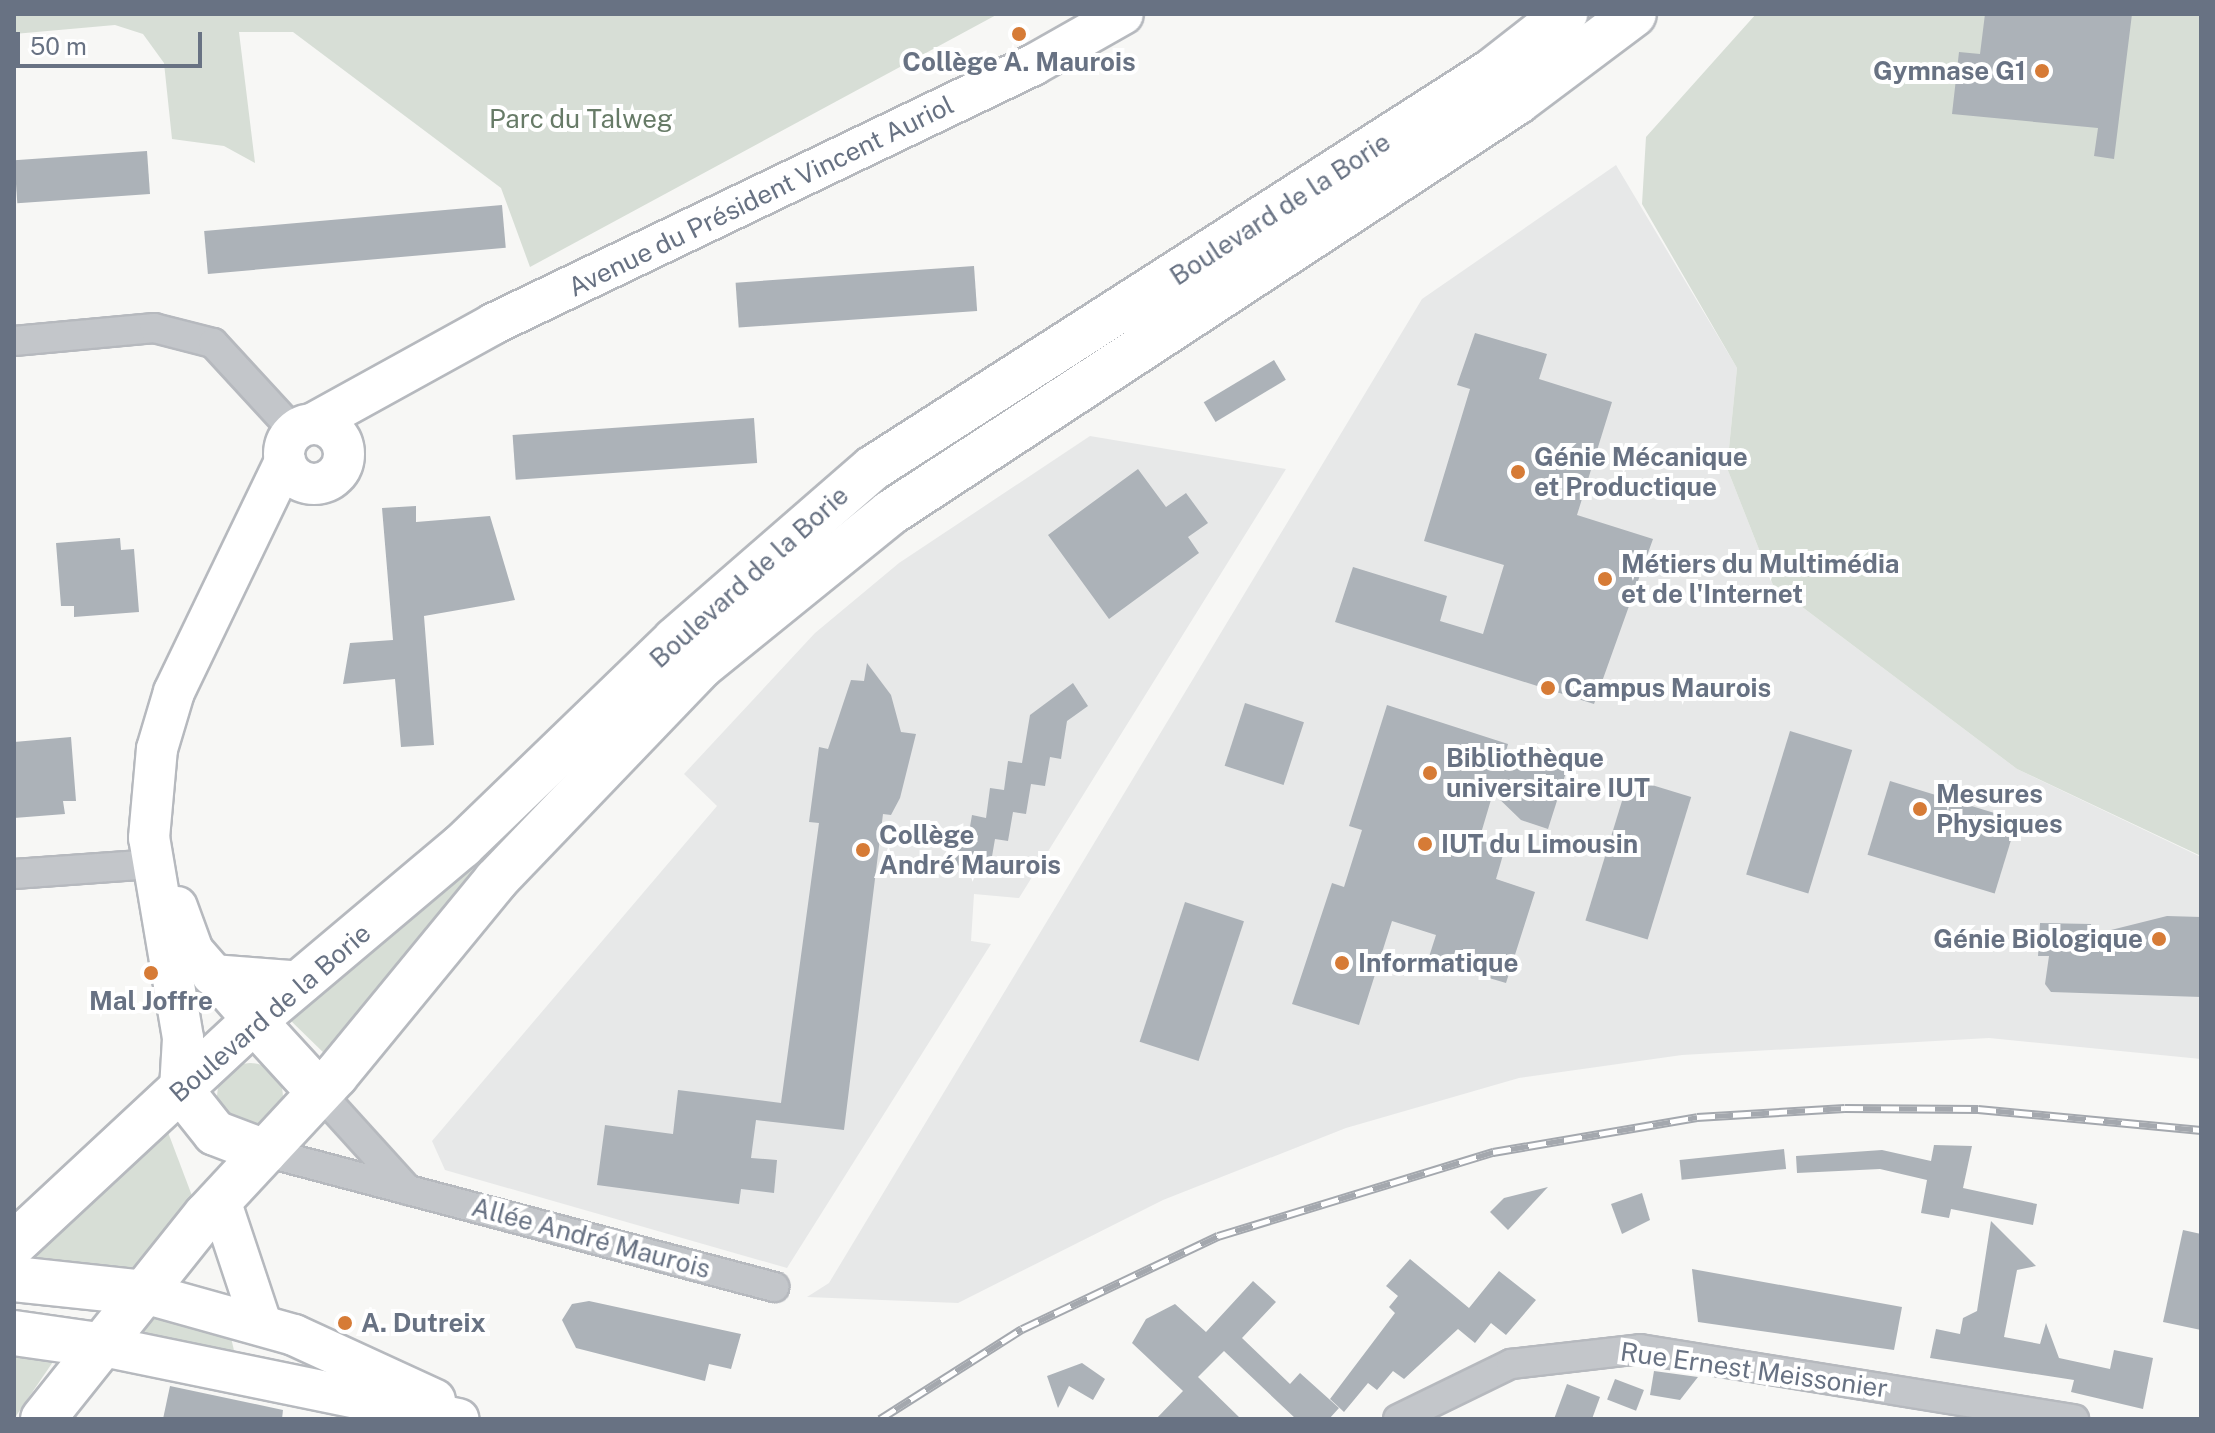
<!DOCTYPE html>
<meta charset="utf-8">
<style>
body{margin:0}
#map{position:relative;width:2215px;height:1433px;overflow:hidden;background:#f7f7f5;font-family:"Public Sans",sans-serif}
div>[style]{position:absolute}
.built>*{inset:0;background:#e7e8e8}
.green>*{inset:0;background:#d7ded6}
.round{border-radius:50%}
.building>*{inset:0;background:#acb2b8;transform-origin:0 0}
.roads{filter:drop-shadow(2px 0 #b6b9be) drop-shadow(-2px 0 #b6b9be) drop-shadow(0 2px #b6b9be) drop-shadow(0 -2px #b6b9be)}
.street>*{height:28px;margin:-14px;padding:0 14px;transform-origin:14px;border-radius:14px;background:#c3c6ca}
.secondary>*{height:40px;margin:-20px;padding:0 20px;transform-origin:20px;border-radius:20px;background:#fff}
.secondary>.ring{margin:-20px;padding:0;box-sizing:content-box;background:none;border:40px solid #fff;border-radius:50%}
.primary>*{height:44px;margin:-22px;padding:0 22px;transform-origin:22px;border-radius:22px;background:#fff}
.rail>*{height:9px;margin-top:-4.5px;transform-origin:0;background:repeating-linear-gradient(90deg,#fff 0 18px,#a4a8ae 0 36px);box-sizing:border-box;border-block:2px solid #a4a8ae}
.dots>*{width:22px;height:22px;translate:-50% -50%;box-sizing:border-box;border:4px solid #fff;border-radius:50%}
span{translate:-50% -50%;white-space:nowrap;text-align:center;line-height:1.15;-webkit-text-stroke:8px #fff;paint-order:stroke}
.poi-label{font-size:26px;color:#687283;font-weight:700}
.right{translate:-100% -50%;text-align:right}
.left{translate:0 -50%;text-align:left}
.park-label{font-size:26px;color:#677b67}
.street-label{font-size:26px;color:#687283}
.frame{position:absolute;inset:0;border:16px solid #687283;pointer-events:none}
.scale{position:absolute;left:16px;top:32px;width:186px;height:36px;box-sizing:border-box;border:4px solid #687283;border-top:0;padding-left:10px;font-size:24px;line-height:28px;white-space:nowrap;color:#687283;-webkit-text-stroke:6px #fff;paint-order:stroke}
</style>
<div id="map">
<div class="built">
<div style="clip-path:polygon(1616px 165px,1737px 368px,1727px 468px,1773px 585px,2017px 769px,2201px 857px,2201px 1059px,1989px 1038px,1682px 1055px,1519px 1078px,1346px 1128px,1163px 1200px,958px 1303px,807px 1297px,829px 1283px,1422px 299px)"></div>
<div style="clip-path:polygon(1090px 436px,1286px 469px,1019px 898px,974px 894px,971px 941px,991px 944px,787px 1268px,445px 1170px,432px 1141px,717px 806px,684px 774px,815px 633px,899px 563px)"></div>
</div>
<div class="green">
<div style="clip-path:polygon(14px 14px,998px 14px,530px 267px,501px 188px,293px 32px,239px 32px,255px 163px,224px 146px,172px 139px,164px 63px,143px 34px,115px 25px,14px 34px)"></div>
<div style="clip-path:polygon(1756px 14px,2201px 14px,2201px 856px,2017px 769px,1773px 585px,1727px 468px,1737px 368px,1642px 204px,1646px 137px)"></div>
<div style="clip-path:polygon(507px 835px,512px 840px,329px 1058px,288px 1018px)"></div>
<div class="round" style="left:217px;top:1063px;width:66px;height:66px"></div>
<div style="clip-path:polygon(166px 1127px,197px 1209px,130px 1280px,28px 1259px)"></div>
<div style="clip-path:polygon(156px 1307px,228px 1325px,236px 1359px,138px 1335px)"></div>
<div style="clip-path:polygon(14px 1346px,59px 1353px,14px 1419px)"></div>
</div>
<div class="building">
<div style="clip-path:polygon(1985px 14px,2132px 14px,2114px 159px,2094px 156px,2098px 128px,1952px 114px,1959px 52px,1980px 54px)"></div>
<div style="left:147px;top:151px;width:43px;height:133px;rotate:86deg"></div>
<div style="left:502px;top:205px;width:43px;height:299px;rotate:85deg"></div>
<div style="left:974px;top:266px;width:45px;height:239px;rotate:86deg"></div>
<div style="clip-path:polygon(1475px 333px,1547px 354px,1539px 379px,1612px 402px,1577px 515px,1653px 539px,1594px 704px,1335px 622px,1353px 567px,1447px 596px,1440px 621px,1483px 634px,1504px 565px,1424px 541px,1470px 389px,1457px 385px)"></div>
<div style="left:1274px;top:360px;width:23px;height:82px;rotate:59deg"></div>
<div style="left:754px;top:418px;width:45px;height:242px;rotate:86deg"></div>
<div style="clip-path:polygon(1138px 469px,1166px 507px,1186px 493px,1208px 523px,1188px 537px,1199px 553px,1109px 619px,1048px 535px)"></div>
<div style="clip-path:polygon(416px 506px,416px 522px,490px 516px,515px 600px,424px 616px,434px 745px,401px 747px,395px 679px,343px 684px,350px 643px,393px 640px,382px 508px)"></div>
<div style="clip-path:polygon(120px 538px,121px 550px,134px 549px,139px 612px,74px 617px,74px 606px,61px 606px,56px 543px)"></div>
<div style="clip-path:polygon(867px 663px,891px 695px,901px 732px,916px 734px,900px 798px,891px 815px,883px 814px,844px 1130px,756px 1120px,751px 1158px,777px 1160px,774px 1193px,741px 1189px,739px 1204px,597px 1185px,605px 1125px,673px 1134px,678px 1090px,781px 1103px,819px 823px,809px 822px,819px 747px,828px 749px,851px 680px,864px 681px)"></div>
<div style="clip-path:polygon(1073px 683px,1088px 706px,1067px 721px,1061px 759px,1050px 757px,1045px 786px,1031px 784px,1026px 814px,1013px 812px,1008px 841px,995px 839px,990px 868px,950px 866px,954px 842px,967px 844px,972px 815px,986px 818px,990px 788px,1004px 790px,1008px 761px,1022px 763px,1030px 715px)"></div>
<div style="left:1245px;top:703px;width:62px;height:66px;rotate:18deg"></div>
<div style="clip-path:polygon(1387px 705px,1508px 744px,1503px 762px,1542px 753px,1569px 763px,1548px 829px,1521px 820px,1493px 793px,1479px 840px,1505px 848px,1496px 879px,1535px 892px,1506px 983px,1428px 960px,1436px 935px,1392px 921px,1359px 1025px,1292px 1004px,1332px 883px,1344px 887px,1362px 830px,1349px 826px)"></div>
<div style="left:1790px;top:731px;width:65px;height:150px;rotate:17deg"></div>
<div style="clip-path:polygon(71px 737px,76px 801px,63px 801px,65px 814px,14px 818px,14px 742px)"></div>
<div style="left:1629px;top:778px;width:65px;height:149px;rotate:17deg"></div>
<div style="left:1890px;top:781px;width:133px;height:77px;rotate:17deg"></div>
<div style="left:1185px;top:902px;width:62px;height:147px;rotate:18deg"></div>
<div style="clip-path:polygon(2167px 916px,2201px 917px,2201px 997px,2051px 992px,2045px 984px,2049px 956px,2038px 956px,2040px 923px,2091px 924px,2091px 935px)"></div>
<div style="clip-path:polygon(1934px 1145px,1972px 1146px,1963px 1188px,2037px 1204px,2033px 1225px,1951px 1209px,1949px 1218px,1921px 1213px,1927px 1180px,1880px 1169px,1797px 1173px,1796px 1156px,1882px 1150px,1931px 1161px)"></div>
<div style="left:1784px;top:1149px;width:20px;height:105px;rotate:84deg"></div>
<div style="clip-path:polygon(1548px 1187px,1508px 1230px,1490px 1212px,1504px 1198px)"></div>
<div style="clip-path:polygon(1642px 1193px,1650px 1220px,1622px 1234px,1611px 1204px)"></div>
<div style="clip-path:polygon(1991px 1221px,2036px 1266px,2017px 1270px,2004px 1337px,2040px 1344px,2046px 1323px,2059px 1358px,2110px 1369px,2114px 1350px,2153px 1358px,2143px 1409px,2071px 1392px,2074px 1380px,1930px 1358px,1936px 1329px,1960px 1334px,1963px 1318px,1977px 1311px)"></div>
<div style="clip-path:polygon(2183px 1230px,2201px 1234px,2201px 1330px,2163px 1322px)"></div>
<div style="clip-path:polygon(1410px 1259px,1469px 1308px,1499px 1271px,1536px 1300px,1506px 1335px,1491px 1323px,1475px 1343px,1458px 1329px,1404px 1379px,1393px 1371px,1377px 1390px,1368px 1383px,1344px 1412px,1330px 1399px,1395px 1313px,1389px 1307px,1398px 1296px,1386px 1286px)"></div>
<div style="clip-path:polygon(1692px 1269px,1902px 1307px,1894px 1350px,1698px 1322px)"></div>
<div style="clip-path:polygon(1253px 1281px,1276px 1302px,1242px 1338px,1290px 1384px,1300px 1373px,1339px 1408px,1329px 1419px,1296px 1419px,1224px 1351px,1198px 1377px,1241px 1419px,1156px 1419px,1183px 1391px,1132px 1343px,1146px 1319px,1175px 1304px,1206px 1332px)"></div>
<div style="clip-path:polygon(589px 1301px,741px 1334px,731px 1369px,709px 1364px,705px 1381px,576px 1348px,562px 1320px,572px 1304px)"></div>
<div style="clip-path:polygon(1082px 1363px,1105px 1379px,1093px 1400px,1069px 1386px,1058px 1408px,1047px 1376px)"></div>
<div style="clip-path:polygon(1654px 1371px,1698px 1377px,1680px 1400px,1650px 1395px)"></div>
<div style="left:1615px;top:1379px;width:31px;height:22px;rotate:21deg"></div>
<div style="clip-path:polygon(1567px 1384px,1600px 1397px,1592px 1419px,1554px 1419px)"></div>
<div style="clip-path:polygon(170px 1386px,283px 1410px,282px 1419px,163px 1419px)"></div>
</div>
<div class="roads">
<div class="street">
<div style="left:14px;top:341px;width:141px;rotate:-5.3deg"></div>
<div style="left:154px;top:328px;width:61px;rotate:14.3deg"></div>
<div style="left:213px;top:343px;width:120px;rotate:47.4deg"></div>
<div style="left:14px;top:874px;width:138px;rotate:-4.1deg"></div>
<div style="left:319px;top:1092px;width:132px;rotate:47.8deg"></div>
<div style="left:265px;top:1152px;width:527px;rotate:14.85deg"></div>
<div style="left:1398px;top:1419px;width:126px;rotate:-26deg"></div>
<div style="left:1511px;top:1364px;width:130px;rotate:-6.6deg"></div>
<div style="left:1640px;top:1349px;width:440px;rotate:9.2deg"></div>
</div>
<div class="secondary">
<div style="left:314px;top:423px;width:205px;rotate:-28.9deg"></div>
<div style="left:493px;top:324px;width:599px;rotate:-25.62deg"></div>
<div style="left:1033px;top:65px;width:103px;rotate:-29.5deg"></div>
<div class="ring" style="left:284px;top:424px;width:20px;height:20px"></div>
<div style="left:177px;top:907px;width:47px;rotate:70deg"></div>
<div style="left:193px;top:951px;width:93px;rotate:48.9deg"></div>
<div style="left:212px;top:975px;width:91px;rotate:4.4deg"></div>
<div style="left:180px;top:1089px;width:51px;rotate:-86.6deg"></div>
<div style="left:183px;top:1038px;width:203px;rotate:-99.6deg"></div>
<div style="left:149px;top:838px;width:89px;rotate:-84.9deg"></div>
<div style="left:157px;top:749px;width:59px;rotate:-73.4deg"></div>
<div style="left:174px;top:692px;width:256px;rotate:-64.3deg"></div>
<div style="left:220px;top:1200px;width:130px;rotate:71.6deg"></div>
<div style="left:144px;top:1293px;width:156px;rotate:15.6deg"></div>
<div style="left:294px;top:1335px;width:155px;rotate:24.7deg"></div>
<div style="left:98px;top:1345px;width:368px;rotate:11.6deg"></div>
</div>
<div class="primary">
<div style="left:254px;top:1021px;width:96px;rotate:47.5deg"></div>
<div style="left:180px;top:1089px;width:56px;rotate:51.5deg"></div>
<div style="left:215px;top:1133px;width:53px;rotate:20.8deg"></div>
<div style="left:14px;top:1244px;width:328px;rotate:-42.9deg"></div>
<div style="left:254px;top:1021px;width:272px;rotate:-40.1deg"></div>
<div style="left:462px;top:846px;width:296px;rotate:-44deg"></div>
<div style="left:675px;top:640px;width:262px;rotate:-41deg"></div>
<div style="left:873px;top:468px;width:735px;rotate:-32.67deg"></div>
<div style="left:1492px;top:71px;width:93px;rotate:-38deg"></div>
<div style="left:14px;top:1279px;width:131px;rotate:6.1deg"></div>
<div style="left:14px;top:1333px;width:85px;rotate:8.1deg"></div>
<div style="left:43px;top:1419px;width:261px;rotate:-51.4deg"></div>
<div style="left:206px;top:1215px;width:191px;rotate:-47.1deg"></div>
<div style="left:336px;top:1075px;width:252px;rotate:-50.6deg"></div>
<div style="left:496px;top:880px;width:295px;rotate:-46.2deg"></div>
<div style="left:700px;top:667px;width:245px;rotate:-39deg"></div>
<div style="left:890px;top:513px;width:750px;rotate:-33.24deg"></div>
<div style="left:1517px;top:102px;width:146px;rotate:-36.9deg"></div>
</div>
</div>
<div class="rail">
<div style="left:880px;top:1419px;width:168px;rotate:-32.4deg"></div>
<div style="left:1022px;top:1329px;width:217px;rotate:-25.4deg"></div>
<div style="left:1218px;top:1236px;width:288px;rotate:-17deg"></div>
<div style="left:1493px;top:1152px;width:207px;rotate:-9.7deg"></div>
<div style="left:1697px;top:1117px;width:148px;rotate:-3.5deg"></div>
<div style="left:1845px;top:1108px;width:133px;rotate:0.4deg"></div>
<div style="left:1978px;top:1109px;width:224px;rotate:5.4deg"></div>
</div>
<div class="dots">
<div style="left:1019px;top:34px;background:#d67b36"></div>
<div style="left:2042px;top:71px;background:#d67b36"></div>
<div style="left:1518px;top:472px;background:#d67b36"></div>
<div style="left:1605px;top:579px;background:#d67b36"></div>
<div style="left:1548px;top:688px;background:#d67b36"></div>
<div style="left:1430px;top:773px;background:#d67b36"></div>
<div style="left:1920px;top:809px;background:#d67b36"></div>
<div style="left:1425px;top:844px;background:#d67b36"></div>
<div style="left:863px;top:850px;background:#d67b36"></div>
<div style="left:2159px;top:939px;background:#d67b36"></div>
<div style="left:1342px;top:963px;background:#d67b36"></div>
<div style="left:151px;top:973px;background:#d67b36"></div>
<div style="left:345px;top:1323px;background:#d67b36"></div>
</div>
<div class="poi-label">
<span style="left:1019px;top:62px">Collège A. Maurois</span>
<span class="right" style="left:2026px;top:71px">Gymnase G1</span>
<span class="left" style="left:1534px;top:472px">Génie Mécanique<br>et Productique</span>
<span class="left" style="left:1621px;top:579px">Métiers du Multimédia<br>et de l'Internet</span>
<span class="left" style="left:1564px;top:688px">Campus Maurois</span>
<span class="left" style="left:1446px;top:773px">Bibliothèque<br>universitaire IUT</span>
<span class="left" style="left:1936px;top:809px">Mesures<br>Physiques</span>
<span class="left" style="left:879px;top:850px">Collège<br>André Maurois</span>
<span class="left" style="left:1441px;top:844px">IUT du Limousin</span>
<span class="right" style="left:2143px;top:939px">Génie Biologique</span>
<span class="left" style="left:1358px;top:963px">Informatique</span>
<span style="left:151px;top:1001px">Mal Joffre</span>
<span class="left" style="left:361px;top:1323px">A. Dutreix</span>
</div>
<div class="park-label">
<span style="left:581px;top:119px">Parc du Talweg</span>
</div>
<div class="street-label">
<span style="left:761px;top:196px;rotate:-26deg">Avenue du Président Vincent Auriol</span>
<span style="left:1280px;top:209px;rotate:-33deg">Boulevard de la Borie</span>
<span style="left:749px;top:577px;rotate:-42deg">Boulevard de la Borie</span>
<span style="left:270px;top:1013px;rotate:-41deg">Boulevard de la Borie</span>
<span style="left:591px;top:1238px;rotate:15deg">Allée André Maurois</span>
<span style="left:1754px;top:1370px;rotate:8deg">Rue Ernest Meissonier</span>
</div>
<div class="frame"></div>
<div class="scale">50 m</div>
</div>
